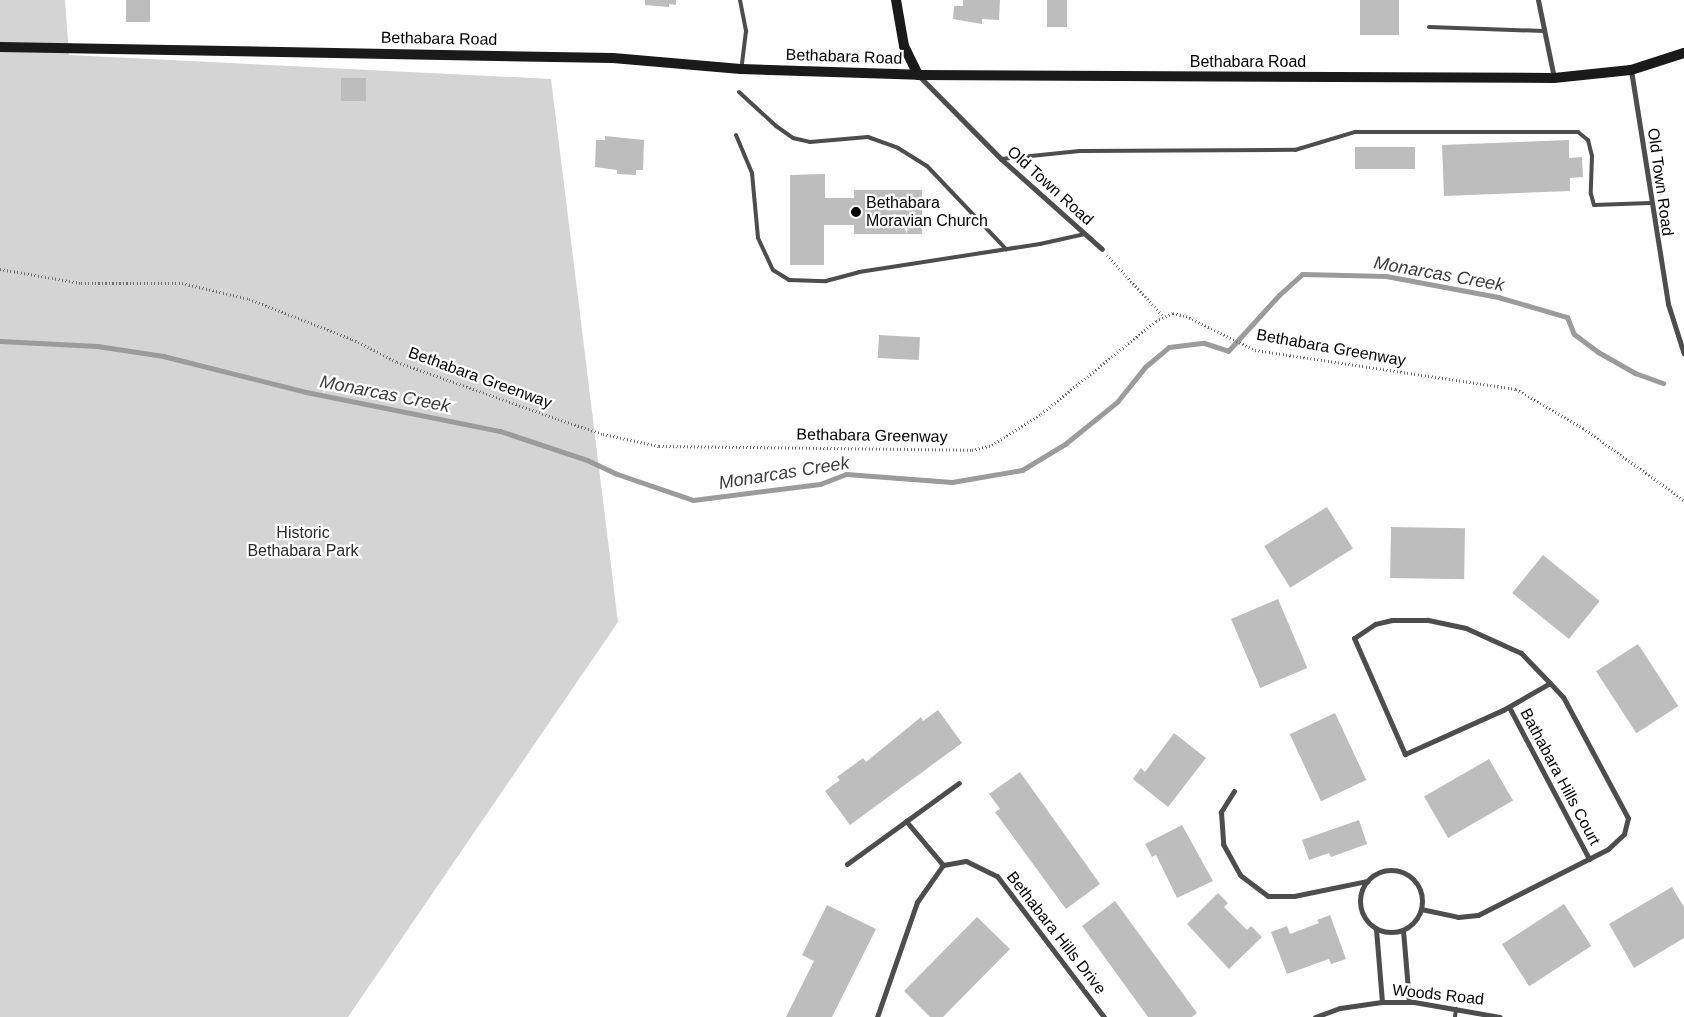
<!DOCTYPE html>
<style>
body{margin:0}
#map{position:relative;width:1684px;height:1017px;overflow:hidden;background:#fff;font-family:Arial,sans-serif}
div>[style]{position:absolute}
.green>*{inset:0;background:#d4d4d4}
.stream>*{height:5px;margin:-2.5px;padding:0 2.5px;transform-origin:2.5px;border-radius:2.5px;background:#9b9b9b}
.building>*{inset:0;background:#bdbdbd;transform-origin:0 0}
.path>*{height:3px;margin-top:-1.5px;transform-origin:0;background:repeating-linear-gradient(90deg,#6f6f6f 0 1px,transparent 0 3.5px)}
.lane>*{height:4px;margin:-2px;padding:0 2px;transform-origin:2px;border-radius:2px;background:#4d4d4d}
.street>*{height:5px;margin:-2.5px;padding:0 2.5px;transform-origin:2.5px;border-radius:2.5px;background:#4d4d4d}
.street>.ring{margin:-2.5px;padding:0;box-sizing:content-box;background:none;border:5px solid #4d4d4d;border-radius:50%}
.secondary>*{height:10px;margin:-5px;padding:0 5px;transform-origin:5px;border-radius:5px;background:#1a1a1a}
.dots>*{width:14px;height:14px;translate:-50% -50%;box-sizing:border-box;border:2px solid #fff;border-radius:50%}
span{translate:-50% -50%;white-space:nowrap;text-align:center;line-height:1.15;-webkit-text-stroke:4.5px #fff;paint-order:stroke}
.street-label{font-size:16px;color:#000}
.poi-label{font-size:16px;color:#000}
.left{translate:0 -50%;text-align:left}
.park-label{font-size:16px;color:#2b2b2b}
.water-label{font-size:18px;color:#3c3c3c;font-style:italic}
</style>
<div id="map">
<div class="green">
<div style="clip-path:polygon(0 0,65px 0,69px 55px,551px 79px,618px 622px,348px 1017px,0 1017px)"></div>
</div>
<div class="stream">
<div style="left:0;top:341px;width:97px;rotate:3deg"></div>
<div style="left:97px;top:346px;width:67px;rotate:8.6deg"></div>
<div style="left:163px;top:356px;width:147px;rotate:14.1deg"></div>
<div style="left:306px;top:392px;width:198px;rotate:11.4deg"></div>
<div style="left:500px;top:431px;width:92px;rotate:18.4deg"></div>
<div style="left:587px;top:460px;width:33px;rotate:25deg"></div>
<div style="left:617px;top:474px;width:80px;rotate:18.9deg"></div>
<div style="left:693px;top:500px;width:128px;rotate:-7.2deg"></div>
<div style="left:820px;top:484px;width:28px;rotate:-21deg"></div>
<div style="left:846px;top:474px;width:106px;rotate:4.3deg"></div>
<div style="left:952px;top:482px;width:71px;rotate:-9.7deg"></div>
<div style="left:1022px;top:470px;width:50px;rotate:-31.2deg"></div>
<div style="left:1065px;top:444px;width:67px;rotate:-38.9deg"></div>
<div style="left:1117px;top:402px;width:45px;rotate:-51.3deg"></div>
<div style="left:1145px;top:367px;width:31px;rotate:-40deg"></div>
<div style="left:1169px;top:347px;width:35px;rotate:-7deg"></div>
<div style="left:1204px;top:343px;width:25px;rotate:18deg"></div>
<div style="left:1228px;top:351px;width:76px;rotate:-47.7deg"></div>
<div style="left:1279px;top:295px;width:31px;rotate:-42deg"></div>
<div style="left:1302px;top:274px;width:84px;rotate:1.4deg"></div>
<div style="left:1386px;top:276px;width:114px;rotate:10.6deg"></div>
<div style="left:1498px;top:297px;width:72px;rotate:16.2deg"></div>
<div style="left:1567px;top:317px;width:18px;rotate:68deg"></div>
<div style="left:1574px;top:334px;width:30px;rotate:37deg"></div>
<div style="left:1598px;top:352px;width:43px;rotate:29.6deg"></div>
<div style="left:1635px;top:373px;width:30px;rotate:20deg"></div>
</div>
<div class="building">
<div style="left:126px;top:0;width:24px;height:22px"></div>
<div style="clip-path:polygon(645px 0,676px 0,676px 5px,669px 4px,669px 7px,645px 5px)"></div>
<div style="clip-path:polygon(963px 0,1000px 0,999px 20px,982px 19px,982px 24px,953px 19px,954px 6px,963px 6px)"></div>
<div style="left:1047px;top:0;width:20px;height:27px"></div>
<div style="left:1360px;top:0;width:39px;height:35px"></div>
<div style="left:366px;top:78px;width:23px;height:25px;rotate:90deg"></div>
<div style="clip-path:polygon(605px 136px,644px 140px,643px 170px,636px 170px,636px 175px,617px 174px,617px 170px,595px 167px,596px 140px,605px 140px)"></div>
<div style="clip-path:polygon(1569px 140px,1569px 158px,1582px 157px,1583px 177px,1570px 178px,1570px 191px,1444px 196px,1442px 145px)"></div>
<div style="left:1355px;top:147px;width:60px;height:22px"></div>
<div style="clip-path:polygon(825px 174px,825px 198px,854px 198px,854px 190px,922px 190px,922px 234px,854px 234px,854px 225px,824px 225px,824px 265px,790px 265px,790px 175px)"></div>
<div style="left:879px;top:335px;width:41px;height:23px;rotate:3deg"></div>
<div style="left:1327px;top:507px;width:49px;height:74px;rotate:58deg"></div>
<div style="left:1391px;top:527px;width:74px;height:51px;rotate:1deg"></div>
<div style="left:1543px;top:555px;width:73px;height:49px;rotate:39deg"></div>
<div style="left:1278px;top:599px;width:75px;height:51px;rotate:67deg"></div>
<div style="left:1638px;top:644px;width:74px;height:50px;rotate:57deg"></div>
<div style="clip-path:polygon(938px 710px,962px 743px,850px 825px,825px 791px,840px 780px,837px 777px,863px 758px,866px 762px,921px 717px,923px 721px)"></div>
<div style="left:1335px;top:713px;width:74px;height:50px;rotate:65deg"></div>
<div style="clip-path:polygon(1174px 733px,1206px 758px,1168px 807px,1133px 779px,1141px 768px,1145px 772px)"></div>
<div style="left:1489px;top:759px;width:48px;height:75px;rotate:60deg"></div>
<div style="clip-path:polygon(1020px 772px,1100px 884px,1066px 909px,995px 812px,1000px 809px,989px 794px)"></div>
<div style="clip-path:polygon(1359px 820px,1367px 844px,1331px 857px,1329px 853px,1309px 860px,1302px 840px)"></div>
<div style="clip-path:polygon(1182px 825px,1213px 881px,1177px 898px,1156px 855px,1152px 857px,1145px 844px)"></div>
<div style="clip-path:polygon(1672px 887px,1684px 907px,1684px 938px,1634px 968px,1609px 924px)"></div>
<div style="clip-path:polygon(1218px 893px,1228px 903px,1224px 907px,1247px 930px,1251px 926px,1262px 937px,1229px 969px,1187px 924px)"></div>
<div style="clip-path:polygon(1115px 901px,1197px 1013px,1192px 1017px,1148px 1017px,1082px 926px)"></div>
<div style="left:1564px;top:904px;width:50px;height:74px;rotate:57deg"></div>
<div style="clip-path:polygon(827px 905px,876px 929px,832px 1017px,786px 1017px,814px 961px,802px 955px)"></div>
<div style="clip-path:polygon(1330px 915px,1346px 959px,1331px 964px,1329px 959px,1287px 974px,1271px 932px,1287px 926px,1290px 934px,1319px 923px,1317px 920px)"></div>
<div style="clip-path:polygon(977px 917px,1010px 949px,943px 1017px,930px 1017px,904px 991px)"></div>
</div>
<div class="path">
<div style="left:1107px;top:255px;width:84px;rotate:47.4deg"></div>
<div style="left:0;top:269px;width:82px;rotate:9.8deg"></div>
<div style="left:81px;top:283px;width:101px"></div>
<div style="left:182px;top:283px;width:69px;rotate:13.4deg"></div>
<div style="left:249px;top:299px;width:110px;rotate:21.2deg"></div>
<div style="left:352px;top:339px;width:51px;rotate:27.1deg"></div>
<div style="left:397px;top:362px;width:171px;rotate:19.5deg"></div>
<div style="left:558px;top:419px;width:47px;rotate:18.4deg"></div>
<div style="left:603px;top:434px;width:57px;rotate:12.1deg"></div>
<div style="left:659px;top:446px;width:313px;rotate:0.7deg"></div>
<div style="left:972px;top:450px;width:21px;rotate:-14deg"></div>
<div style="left:992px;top:445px;width:58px;rotate:-32.3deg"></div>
<div style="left:1041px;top:414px;width:148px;rotate:-39deg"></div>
<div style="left:1156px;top:321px;width:19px;rotate:-25deg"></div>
<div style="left:1173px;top:313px;width:13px;rotate:13deg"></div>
<div style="left:1186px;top:316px;width:77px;rotate:26.2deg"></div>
<div style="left:1255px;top:350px;width:264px;rotate:8.5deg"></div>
<div style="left:1516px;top:389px;width:78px;rotate:30.2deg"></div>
<div style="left:1583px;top:428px;width:124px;rotate:35.5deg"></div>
</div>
<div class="lane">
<div style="left:740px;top:0;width:32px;rotate:79deg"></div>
<div style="left:746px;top:31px;width:38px;rotate:97deg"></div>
<div style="left:1429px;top:27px;width:115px;rotate:2deg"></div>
<div style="left:739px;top:92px;width:50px;rotate:42.6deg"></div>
<div style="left:776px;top:126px;width:21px;rotate:35deg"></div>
<div style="left:793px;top:138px;width:17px;rotate:13deg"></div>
<div style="left:810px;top:142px;width:58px;rotate:-4.9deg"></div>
<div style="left:868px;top:137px;width:32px;rotate:20deg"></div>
<div style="left:898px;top:148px;width:34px;rotate:32deg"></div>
<div style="left:927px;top:166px;width:115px;rotate:46.4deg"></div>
<div style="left:736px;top:135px;width:41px;rotate:67.2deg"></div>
<div style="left:752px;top:173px;width:65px;rotate:84.7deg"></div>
<div style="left:758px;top:238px;width:35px;rotate:65deg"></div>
<div style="left:773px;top:270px;width:19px;rotate:32deg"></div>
<div style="left:789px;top:280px;width:37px;rotate:2deg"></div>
<div style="left:826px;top:281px;width:34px;rotate:-15deg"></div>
<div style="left:859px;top:272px;width:183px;rotate:-8.8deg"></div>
<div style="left:1040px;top:244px;width:46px;rotate:-12.5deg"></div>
<div style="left:1001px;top:159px;width:79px;rotate:-5.8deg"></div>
<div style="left:1080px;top:151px;width:215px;rotate:-0.3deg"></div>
<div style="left:1295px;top:150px;width:63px;rotate:-16.7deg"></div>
<div style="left:1355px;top:132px;width:223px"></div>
<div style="left:1578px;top:132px;width:13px;rotate:39deg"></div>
<div style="left:1588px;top:140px;width:16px;rotate:76deg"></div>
<div style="left:1592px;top:156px;width:38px;rotate:92deg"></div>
<div style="left:1591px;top:194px;width:11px;rotate:75deg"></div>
<div style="left:1594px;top:205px;width:56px;rotate:-2deg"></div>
<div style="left:1455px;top:1017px;width:8px;rotate:-83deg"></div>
</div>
<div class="street">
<div style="left:1538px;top:0;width:80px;rotate:78.4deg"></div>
<div style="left:1631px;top:70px;width:237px;rotate:81deg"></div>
<div style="left:1668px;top:304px;width:52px;rotate:72.3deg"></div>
<div style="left:918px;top:75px;width:118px;rotate:45.3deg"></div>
<div style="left:1001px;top:159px;width:135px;rotate:41.7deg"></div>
<div style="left:1509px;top:707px;width:172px;rotate:62.2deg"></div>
<div style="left:1234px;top:791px;width:25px;rotate:122deg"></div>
<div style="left:1221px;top:812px;width:32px;rotate:86deg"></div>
<div style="left:1223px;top:844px;width:35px;rotate:61deg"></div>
<div style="left:1240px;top:875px;width:35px;rotate:37deg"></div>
<div style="left:1268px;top:896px;width:26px"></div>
<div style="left:1294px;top:896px;width:75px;rotate:-11.6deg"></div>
<div style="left:906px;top:821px;width:57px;rotate:49.9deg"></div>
<div style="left:847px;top:864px;width:138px;rotate:-35.9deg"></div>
<div class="ring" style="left:1360px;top:870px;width:57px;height:57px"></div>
<div style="left:1421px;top:909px;width:38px;rotate:12deg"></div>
<div style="left:1458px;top:917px;width:20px;rotate:-6deg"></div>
<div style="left:1478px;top:915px;width:146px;rotate:-26.9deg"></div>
<div style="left:1608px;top:849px;width:22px;rotate:-43deg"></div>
<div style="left:1624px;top:834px;width:16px;rotate:-76deg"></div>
<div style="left:1628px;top:818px;width:137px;rotate:-118.2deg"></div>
<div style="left:1563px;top:697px;width:19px;rotate:-133deg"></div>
<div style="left:1550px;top:683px;width:42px;rotate:-134deg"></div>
<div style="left:1521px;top:653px;width:60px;rotate:-155.6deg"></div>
<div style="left:1466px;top:628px;width:40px;rotate:-168deg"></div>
<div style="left:1427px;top:620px;width:35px;rotate:180deg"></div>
<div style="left:1392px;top:620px;width:17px;rotate:167deg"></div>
<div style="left:1375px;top:624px;width:25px;rotate:146deg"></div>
<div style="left:1354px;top:638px;width:127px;rotate:66.3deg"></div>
<div style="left:1405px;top:754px;width:107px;rotate:-24.2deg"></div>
<div style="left:1503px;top:710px;width:54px;rotate:-29.9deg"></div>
<div style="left:1376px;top:929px;width:73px;rotate:85.3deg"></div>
<div style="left:1403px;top:930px;width:72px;rotate:85.2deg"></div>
<div style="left:877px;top:1017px;width:122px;rotate:-70.8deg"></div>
<div style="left:917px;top:902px;width:45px;rotate:-54.9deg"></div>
<div style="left:943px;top:865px;width:23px;rotate:-10deg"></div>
<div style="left:966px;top:861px;width:34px;rotate:26deg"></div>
<div style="left:997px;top:876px;width:177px;rotate:52.8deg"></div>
<div style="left:1315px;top:1017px;width:27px;rotate:-20deg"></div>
<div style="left:1340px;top:1008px;width:42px;rotate:-8.1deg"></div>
<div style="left:1382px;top:1002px;width:32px"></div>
<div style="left:1414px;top:1002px;width:87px;rotate:9.9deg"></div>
</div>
<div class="secondary">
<div style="left:896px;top:0;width:47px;rotate:80.1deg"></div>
<div style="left:904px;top:46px;width:32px;rotate:64deg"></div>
<div style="left:0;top:47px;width:613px;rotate:1.03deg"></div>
<div style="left:613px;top:58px;width:128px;rotate:4.9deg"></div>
<div style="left:741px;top:69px;width:177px;rotate:1.9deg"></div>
<div style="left:918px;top:75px;width:636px;rotate:0.27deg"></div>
<div style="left:1554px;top:78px;width:77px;rotate:-5.9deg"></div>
<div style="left:1631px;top:70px;width:56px;rotate:-17.8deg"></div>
</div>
<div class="dots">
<div style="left:856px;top:212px;background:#000"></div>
</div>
<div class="street-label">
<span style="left:439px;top:39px;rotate:1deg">Bethabara Road</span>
<span style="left:844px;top:57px;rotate:2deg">Bethabara Road</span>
<span style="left:1248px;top:62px">Bethabara Road</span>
<span style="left:1660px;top:182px;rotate:82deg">Old Town Road</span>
<span style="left:1050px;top:186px;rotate:42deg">Old Town Road</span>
<span style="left:1331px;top:348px;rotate:10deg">Bethabara Greenway</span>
<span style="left:480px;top:378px;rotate:20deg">Bethabara Greenway</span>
<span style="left:872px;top:436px;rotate:1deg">Bethabara Greenway</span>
<span style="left:1560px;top:777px;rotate:62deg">Bathabara Hills Court</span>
<span style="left:1056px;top:933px;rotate:52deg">Bethabara Hills Drive</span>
<span style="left:1438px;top:995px;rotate:6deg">Woods Road</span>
</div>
<div class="poi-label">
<span class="left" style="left:866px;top:212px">Bethabara<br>Moravian Church</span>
</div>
<div class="park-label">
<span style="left:303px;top:542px">Historic<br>Bethabara Park</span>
</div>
<div class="water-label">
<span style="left:1439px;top:274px;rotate:10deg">Monarcas Creek</span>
<span style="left:385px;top:394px;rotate:11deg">Monarcas Creek</span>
<span style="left:784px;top:473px;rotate:-9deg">Monarcas Creek</span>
</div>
</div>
